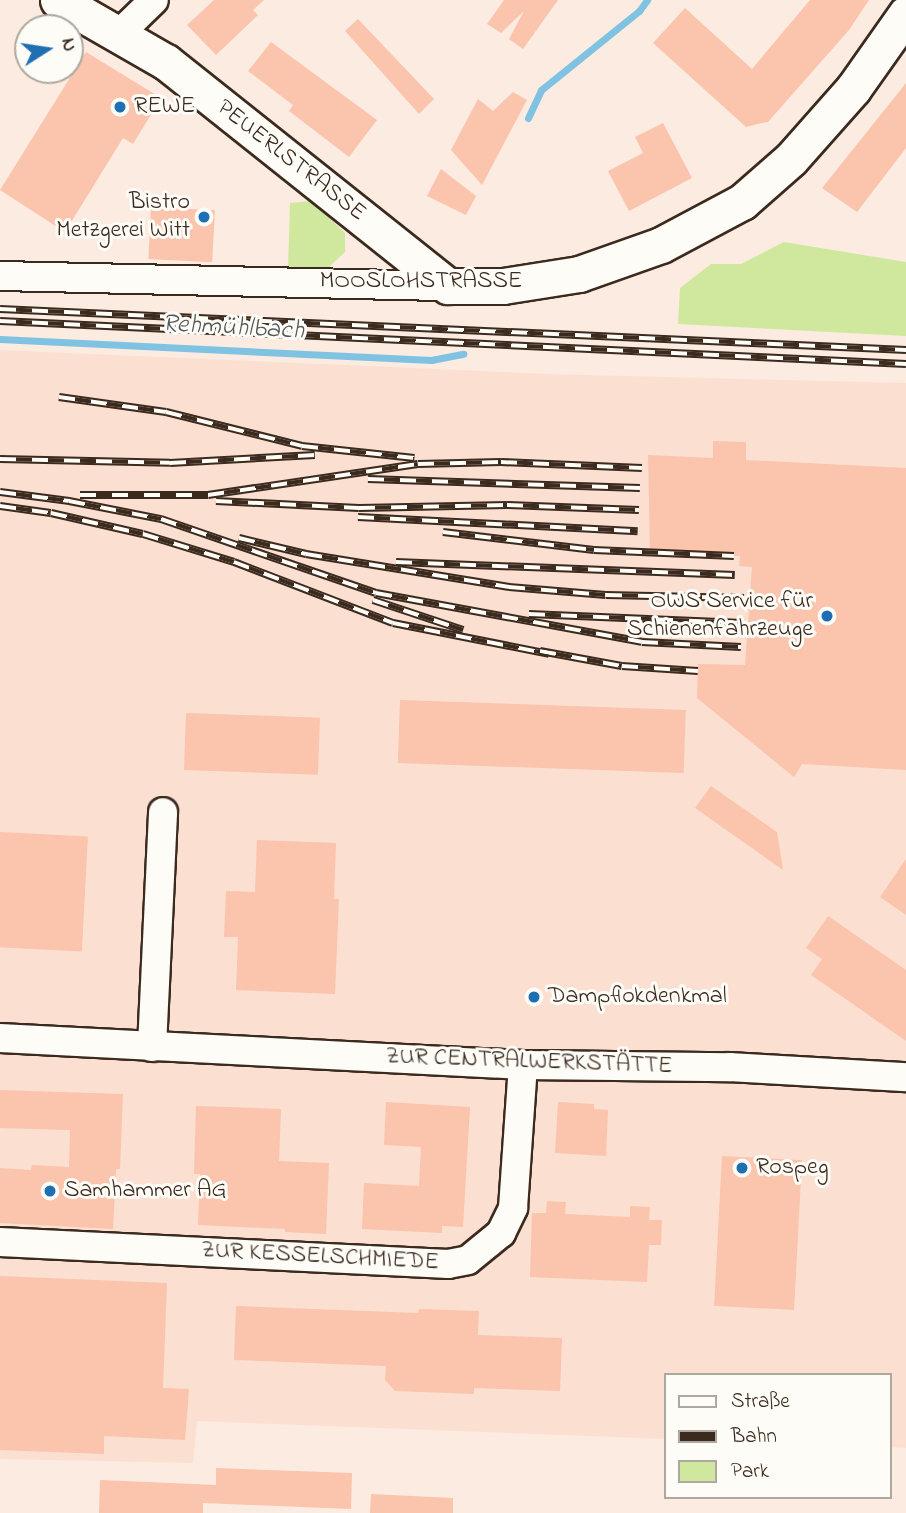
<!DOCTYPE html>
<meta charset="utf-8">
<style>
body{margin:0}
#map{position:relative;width:906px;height:1513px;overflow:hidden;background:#fcebe1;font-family:"Indie Flower",sans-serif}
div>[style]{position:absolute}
.built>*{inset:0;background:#fbdfd1}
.green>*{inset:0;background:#d0e89d}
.stream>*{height:7px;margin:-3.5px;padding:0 3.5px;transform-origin:3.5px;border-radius:3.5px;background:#80c2e1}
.building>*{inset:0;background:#fac4ad;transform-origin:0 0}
.roads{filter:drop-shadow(2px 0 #3b2a1e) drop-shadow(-2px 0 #3b2a1e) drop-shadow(0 2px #3b2a1e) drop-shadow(0 -2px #3b2a1e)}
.minor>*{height:28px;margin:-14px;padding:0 14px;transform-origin:14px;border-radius:14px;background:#fdfcf7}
.tertiary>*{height:35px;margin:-17.5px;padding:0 17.5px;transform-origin:17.5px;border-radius:17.5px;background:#fdfcf7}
.rail>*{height:8px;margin-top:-4px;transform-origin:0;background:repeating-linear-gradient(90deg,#fdfcf7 0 16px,#3b2a1e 0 32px);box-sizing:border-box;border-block:2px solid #3b2a1e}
.dots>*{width:19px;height:19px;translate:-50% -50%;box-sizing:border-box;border:4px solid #fdfcf7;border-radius:50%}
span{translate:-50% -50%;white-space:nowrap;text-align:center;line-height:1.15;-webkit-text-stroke:6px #fdfcf7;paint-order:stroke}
.poi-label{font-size:24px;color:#3b2a1e}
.left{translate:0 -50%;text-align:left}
.right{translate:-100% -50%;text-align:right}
.street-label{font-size:24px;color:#3b2a1e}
.water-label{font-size:26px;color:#505858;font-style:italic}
.legend{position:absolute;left:664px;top:1373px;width:228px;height:126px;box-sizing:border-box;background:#fdfcf7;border:2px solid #afa8a0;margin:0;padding:9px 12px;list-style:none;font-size:21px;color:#3b2a1e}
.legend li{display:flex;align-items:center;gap:14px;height:35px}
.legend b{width:35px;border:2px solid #afa8a0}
.north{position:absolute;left:14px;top:14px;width:70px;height:70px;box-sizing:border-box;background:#fdfcf7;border:2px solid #afa8a0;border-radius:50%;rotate:78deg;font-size:19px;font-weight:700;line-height:28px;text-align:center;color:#3b2a1e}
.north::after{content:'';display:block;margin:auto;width:24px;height:32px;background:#1f6fb2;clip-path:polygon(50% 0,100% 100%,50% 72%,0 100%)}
</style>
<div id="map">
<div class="built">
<div style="clip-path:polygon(0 350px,548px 374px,906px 383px,906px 1448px,890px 1447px,890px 1375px,666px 1375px,666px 1439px,197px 1421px,193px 1463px,0 1459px)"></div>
</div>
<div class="green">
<div style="clip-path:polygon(311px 201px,345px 233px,345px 252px,329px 267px,288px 269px,290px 203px)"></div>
<div style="clip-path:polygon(784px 242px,906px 262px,906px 336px,678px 324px,680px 288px,711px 264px,741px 264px)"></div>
</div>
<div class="stream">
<div style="left:528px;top:118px;width:31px;rotate:-65deg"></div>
<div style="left:541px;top:90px;width:126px;rotate:-38.9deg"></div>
<div style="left:639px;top:11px;width:14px;rotate:-54deg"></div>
<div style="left:0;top:339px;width:432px;rotate:2.8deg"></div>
<div style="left:431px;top:360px;width:33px;rotate:-11deg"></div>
</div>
<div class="building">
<div style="clip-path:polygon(214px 0,264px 0,253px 10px,258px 15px,216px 55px,187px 25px)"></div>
<div style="clip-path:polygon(504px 0,558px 0,523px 49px,509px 39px,524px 11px,501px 33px,487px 24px)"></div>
<div style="clip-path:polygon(810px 0,869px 0,849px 30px,768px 122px,762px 123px,746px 127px,653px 43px,685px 8px,752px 69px)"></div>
<div style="clip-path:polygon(358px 19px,434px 99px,419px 114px,345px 31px)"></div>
<div style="clip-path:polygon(271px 42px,377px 120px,349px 157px,289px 111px,293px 105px,248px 71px)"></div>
<div style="clip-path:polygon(86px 52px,161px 98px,133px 144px,123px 138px,65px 232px,0 190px)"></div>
<div style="clip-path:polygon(906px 83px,906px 148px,857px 212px,822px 188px)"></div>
<div style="clip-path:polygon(513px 92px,527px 100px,482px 185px,451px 150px,478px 99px,493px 111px)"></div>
<div style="clip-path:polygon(663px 123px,692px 178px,629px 211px,608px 171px,643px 153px,635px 137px)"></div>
<div style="clip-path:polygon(441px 169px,476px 196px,466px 215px,427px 196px)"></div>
<div style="left:151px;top:207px;width:64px;height:52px;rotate:3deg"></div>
<div style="clip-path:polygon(713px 441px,746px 442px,746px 460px,906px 468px,906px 770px,802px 764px,794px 777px,697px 698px,698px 664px,745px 665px,752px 567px,739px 566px,740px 556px,650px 552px,648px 455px,713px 458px)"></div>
<div style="left:400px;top:700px;width:286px;height:63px;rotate:2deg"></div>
<div style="left:186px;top:713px;width:134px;height:57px;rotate:2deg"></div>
<div style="clip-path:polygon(711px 786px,777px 832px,783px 870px,695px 808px)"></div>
<div style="left:0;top:832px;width:88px;height:115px;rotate:3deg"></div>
<div style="clip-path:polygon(257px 840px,336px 843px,334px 899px,339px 899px,335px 994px,236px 990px,238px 937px,224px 937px,226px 891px,255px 892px)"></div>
<div style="clip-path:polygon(906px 859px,906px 915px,880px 897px)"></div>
<div style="clip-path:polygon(828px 916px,906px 970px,906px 1041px,811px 975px,822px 959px,806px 948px)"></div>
<div style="clip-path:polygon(0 1090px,123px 1094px,120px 1169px,116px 1169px,113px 1229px,0 1223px,0 1168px,31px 1170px,32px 1165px,69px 1167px,70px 1130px,0 1128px)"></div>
<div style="clip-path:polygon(386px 1102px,470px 1107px,463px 1227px,442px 1226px,442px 1233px,362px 1229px,364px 1183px,419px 1186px,421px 1147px,384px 1145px)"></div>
<div style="clip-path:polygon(558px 1102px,594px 1104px,594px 1109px,608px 1110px,606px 1156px,555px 1153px)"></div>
<div style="clip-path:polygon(196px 1106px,281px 1109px,279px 1161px,329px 1163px,326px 1234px,285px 1232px,285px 1229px,198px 1225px,200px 1174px,194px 1174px)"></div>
<div style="left:722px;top:1156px;width:80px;height:150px;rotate:3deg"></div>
<div style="clip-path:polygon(547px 1201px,566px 1202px,565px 1214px,630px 1217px,630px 1206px,650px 1207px,649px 1220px,662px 1220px,661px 1245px,649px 1245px,647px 1282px,530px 1277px,532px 1213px,546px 1213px)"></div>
<div style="clip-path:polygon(0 1276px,167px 1283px,163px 1388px,189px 1389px,185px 1440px,104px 1436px,104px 1454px,0 1450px)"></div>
<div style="clip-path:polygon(236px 1306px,418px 1313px,419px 1309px,479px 1311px,478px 1335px,562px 1338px,560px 1391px,474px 1388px,474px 1394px,395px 1391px,385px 1380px,386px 1366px,234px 1360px)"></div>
<div style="clip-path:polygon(216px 1468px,352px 1473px,351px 1509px,203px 1503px,203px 1513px,99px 1513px,100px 1480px,216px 1485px)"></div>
<div style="clip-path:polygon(371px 1494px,453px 1498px,453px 1513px,370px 1513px)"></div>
</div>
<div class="roads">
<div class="minor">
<div style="left:120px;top:33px;width:47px;rotate:-44.1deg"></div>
<div style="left:0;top:276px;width:448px;rotate:1.3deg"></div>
<div style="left:0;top:1038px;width:524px;rotate:2.96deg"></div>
<div style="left:523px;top:1065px;width:207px;rotate:0.6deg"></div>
<div style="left:730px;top:1067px;width:176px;rotate:3.3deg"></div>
<div style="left:152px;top:1047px;width:235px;rotate:-87.3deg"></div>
<div style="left:0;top:1242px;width:449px;rotate:2.8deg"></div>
<div style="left:448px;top:1264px;width:20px;rotate:-11deg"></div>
<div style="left:468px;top:1260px;width:43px;rotate:-39.3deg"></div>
<div style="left:501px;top:1233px;width:28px;rotate:-64deg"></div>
<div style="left:513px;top:1208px;width:143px;rotate:-86deg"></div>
</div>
<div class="tertiary">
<div style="left:58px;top:0;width:125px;rotate:29.9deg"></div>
<div style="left:166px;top:62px;width:360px;rotate:38.5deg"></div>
<div style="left:448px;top:286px;width:55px"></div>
<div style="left:503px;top:286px;width:77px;rotate:-9deg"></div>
<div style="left:579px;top:274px;width:87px;rotate:-19.5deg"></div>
<div style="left:661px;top:245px;width:92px;rotate:-28deg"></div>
<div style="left:742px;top:202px;width:65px;rotate:-41.3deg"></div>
<div style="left:791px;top:159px;width:94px;rotate:-48.5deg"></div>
<div style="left:853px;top:89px;width:92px;rotate:-54.8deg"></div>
</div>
</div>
<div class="rail">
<div style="left:0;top:309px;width:907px;rotate:2.59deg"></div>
<div style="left:0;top:321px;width:907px;rotate:2.72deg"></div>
<div style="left:59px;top:397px;width:108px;rotate:8deg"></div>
<div style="left:166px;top:412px;width:140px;rotate:14deg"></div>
<div style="left:302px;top:446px;width:113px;rotate:6.1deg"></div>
<div style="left:0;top:459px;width:170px;rotate:1.3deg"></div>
<div style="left:170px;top:463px;width:145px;rotate:-3.2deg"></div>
<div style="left:368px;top:479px;width:272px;rotate:1.9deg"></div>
<div style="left:0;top:492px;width:70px;rotate:7.4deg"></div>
<div style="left:69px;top:501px;width:94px;rotate:11.1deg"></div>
<div style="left:161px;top:519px;width:227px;rotate:19deg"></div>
<div style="left:376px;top:593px;width:270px;rotate:10.4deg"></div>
<div style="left:642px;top:642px;width:99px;rotate:2.9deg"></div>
<div style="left:80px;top:495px;width:128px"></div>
<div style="left:208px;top:495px;width:212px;rotate:-8.4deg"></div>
<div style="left:418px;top:464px;width:83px;rotate:-1.4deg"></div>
<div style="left:501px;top:462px;width:141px;rotate:2.4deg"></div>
<div style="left:216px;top:501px;width:143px;rotate:2.8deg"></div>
<div style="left:359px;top:508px;width:148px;rotate:-1.2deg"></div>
<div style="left:507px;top:505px;width:132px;rotate:2.2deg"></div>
<div style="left:0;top:506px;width:51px;rotate:7.8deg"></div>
<div style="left:51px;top:513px;width:94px;rotate:12.9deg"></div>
<div style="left:143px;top:534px;width:95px;rotate:17.1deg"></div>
<div style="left:234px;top:562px;width:170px;rotate:21deg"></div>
<div style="left:393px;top:623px;width:159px;rotate:11.2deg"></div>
<div style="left:358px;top:517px;width:280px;rotate:2.9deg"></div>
<div style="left:443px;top:532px;width:152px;rotate:6.8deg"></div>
<div style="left:594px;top:550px;width:140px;rotate:2.5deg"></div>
<div style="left:239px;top:538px;width:69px;rotate:13.4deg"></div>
<div style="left:306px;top:554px;width:206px;rotate:9.2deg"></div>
<div style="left:509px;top:587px;width:97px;rotate:4.7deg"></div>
<div style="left:606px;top:595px;width:138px;rotate:1.2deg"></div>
<div style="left:396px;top:562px;width:339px;rotate:2.2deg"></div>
<div style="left:373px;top:600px;width:95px;rotate:18.4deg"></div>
<div style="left:529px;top:614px;width:214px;rotate:2.4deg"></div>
<div style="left:540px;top:651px;width:83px;rotate:10.4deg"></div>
<div style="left:622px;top:666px;width:76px;rotate:3.8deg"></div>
</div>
<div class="dots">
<div style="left:120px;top:107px;background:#1f6fb2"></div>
<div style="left:204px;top:217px;background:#1f6fb2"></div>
<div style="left:827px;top:616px;background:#1f6fb2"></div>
<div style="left:534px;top:997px;background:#1f6fb2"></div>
<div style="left:742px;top:1168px;background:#1f6fb2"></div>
<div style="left:50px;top:1191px;background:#1f6fb2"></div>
</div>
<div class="poi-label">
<span class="left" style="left:134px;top:107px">REWE</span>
<span class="right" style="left:190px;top:217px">Bistro<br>Metzgerei Witt</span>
<span class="right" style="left:813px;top:616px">OWS Service für<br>Schienenfahrzeuge</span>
<span class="left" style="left:548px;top:997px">Dampflokdenkmal</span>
<span class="left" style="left:756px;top:1168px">Rospeg</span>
<span class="left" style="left:64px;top:1191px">Samhammer AG</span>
</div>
<div class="street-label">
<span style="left:291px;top:161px;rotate:38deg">PEUERLSTRASSE</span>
<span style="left:421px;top:282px">MOOSLOHSTRASSE</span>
<span style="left:529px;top:1062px;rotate:2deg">ZUR CENTRALWERKSTÄTTE</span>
<span style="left:320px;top:1257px;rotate:3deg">ZUR KESSELSCHMIEDE</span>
</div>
<div class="water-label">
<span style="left:233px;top:329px;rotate:3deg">Rehmühlbach</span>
</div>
<ul class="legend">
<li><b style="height:9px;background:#fdfcf7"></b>Straße</li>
<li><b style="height:9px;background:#3b2a1e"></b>Bahn</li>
<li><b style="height:19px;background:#d0e89d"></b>Park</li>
</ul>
<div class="north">N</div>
</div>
